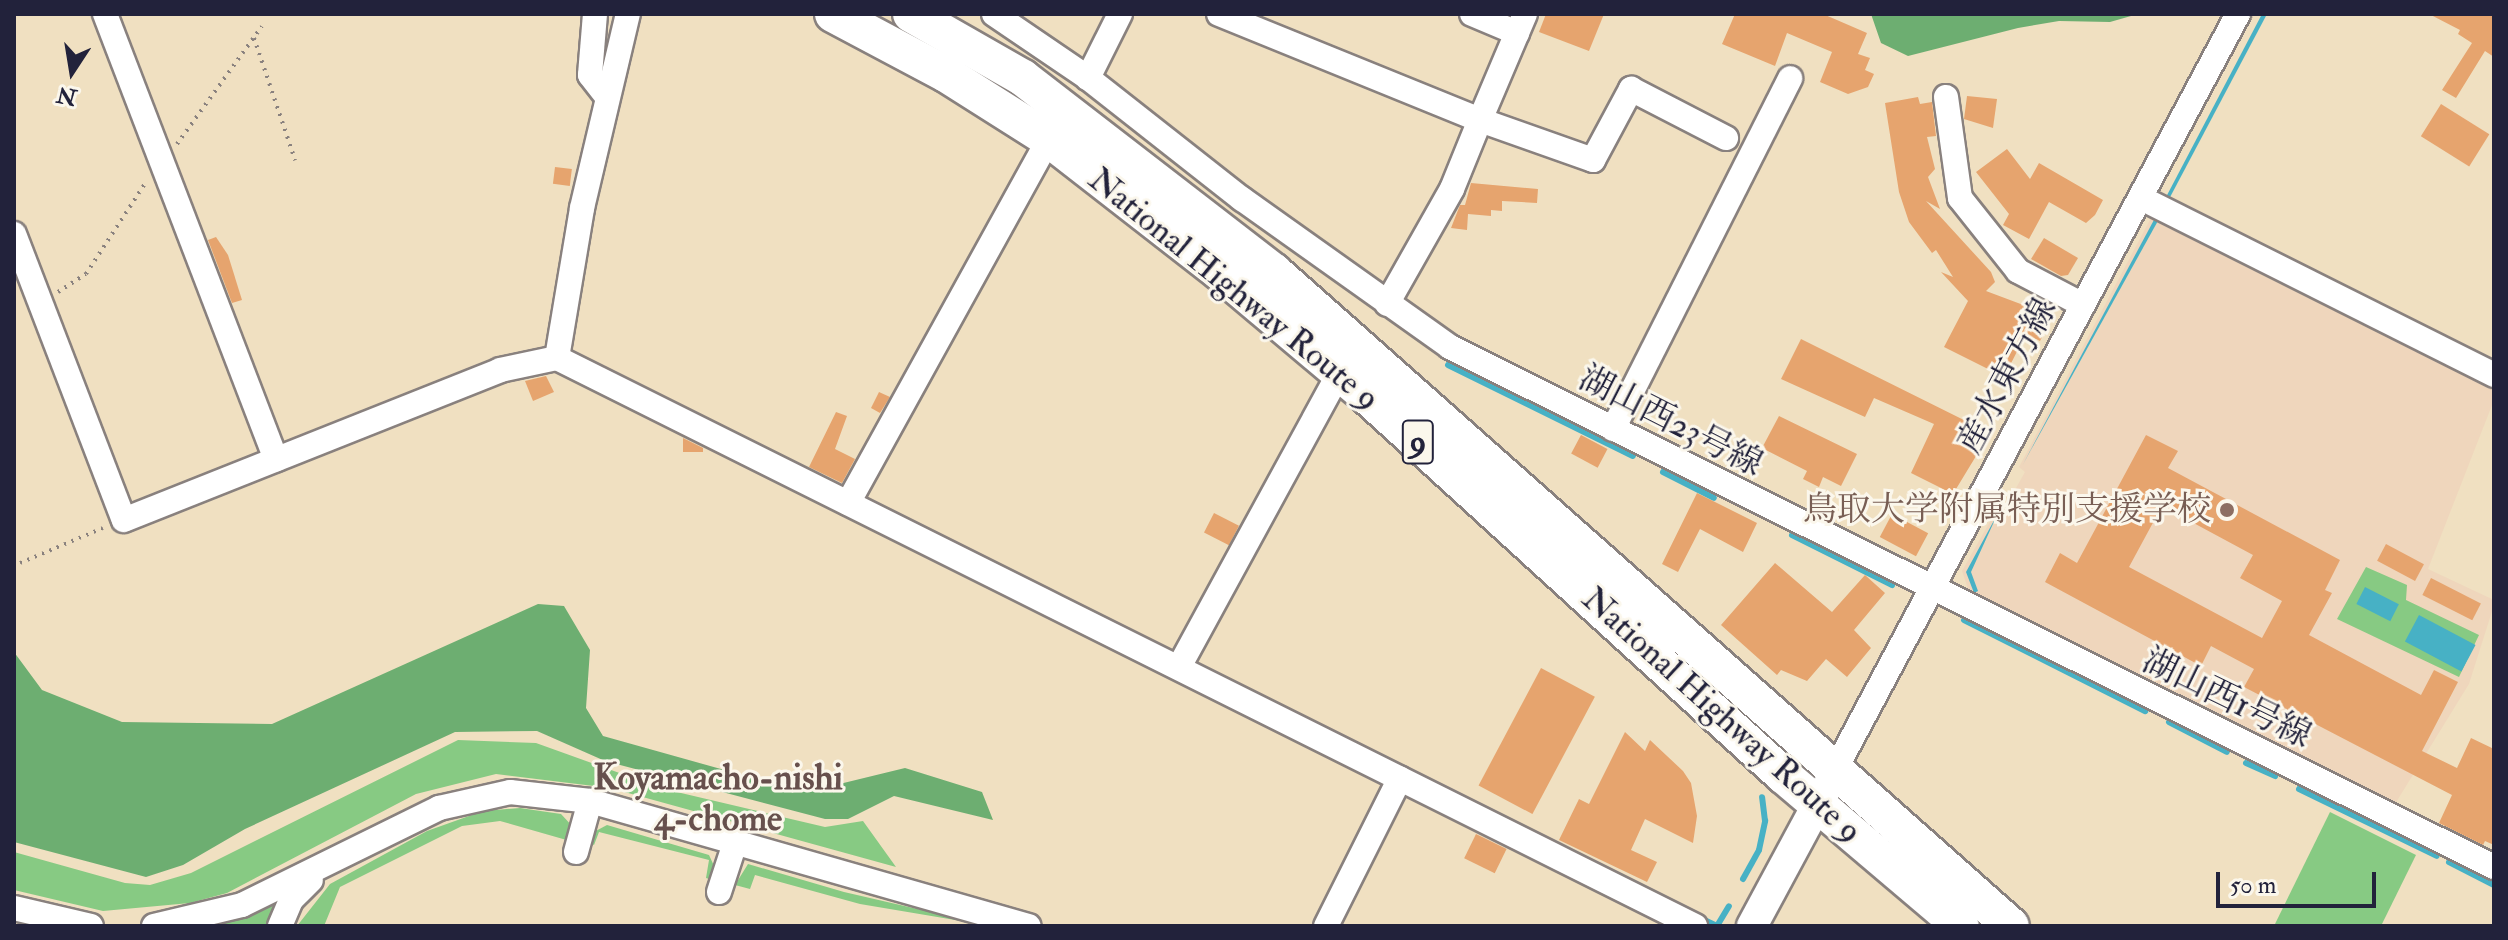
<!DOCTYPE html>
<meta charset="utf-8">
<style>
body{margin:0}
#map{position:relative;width:2508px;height:940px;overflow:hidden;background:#f0e0c1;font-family:"IM FELL Double Pica","Noto Serif JP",serif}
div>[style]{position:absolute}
.built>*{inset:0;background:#efd6bc}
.green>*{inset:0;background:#87ca83}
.forest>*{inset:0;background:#6dae71}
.water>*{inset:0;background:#47b1c5;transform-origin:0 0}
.stream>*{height:6px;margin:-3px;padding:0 3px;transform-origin:3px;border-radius:3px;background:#47b1c5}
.building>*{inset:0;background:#e6a46e;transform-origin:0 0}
.path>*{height:4px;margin-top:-2px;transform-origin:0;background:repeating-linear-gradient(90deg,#89817e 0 2px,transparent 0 8px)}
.roads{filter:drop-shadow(2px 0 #89817e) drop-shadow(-2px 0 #89817e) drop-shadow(0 2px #89817e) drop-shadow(0 -2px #89817e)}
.minor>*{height:24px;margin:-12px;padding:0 12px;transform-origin:12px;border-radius:12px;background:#fff}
.major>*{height:30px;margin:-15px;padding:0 15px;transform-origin:15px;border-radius:15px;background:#fff}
.highway>*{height:36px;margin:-18px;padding:0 18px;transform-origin:18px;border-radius:18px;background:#fff}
.dots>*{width:22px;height:22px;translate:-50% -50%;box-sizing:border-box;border:4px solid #fbf7ec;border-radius:50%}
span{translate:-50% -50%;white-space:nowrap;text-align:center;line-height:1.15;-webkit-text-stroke:6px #fbf7ec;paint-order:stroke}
.shield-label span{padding:2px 6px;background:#fbf7ec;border:2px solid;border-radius:6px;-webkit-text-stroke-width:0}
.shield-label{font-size:32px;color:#22223b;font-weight:700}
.street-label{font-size:34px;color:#22223b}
.education-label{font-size:34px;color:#785e54}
.right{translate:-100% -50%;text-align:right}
.neighbourhood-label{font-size:36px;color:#67504d;font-weight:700}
.frame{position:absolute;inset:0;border:16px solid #22223b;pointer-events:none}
.north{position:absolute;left:32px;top:32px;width:80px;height:80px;-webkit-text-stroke:6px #fbf7ec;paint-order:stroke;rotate:192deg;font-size:22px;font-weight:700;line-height:32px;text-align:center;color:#22223b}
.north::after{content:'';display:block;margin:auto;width:28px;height:36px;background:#22223b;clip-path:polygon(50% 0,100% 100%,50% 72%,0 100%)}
.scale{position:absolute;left:2216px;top:872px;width:160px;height:36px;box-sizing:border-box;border:4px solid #22223b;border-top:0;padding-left:10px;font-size:24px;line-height:28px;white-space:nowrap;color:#22223b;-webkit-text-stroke:6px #fbf7ec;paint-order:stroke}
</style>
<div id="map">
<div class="built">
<div style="clip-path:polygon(2153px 214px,2494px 384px,2494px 400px,2428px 569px,2494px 600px,2494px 605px,2469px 684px,2395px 804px,1970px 595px,1962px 571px,1997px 509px,2003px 511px,2025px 472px,2019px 467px)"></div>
</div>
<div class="green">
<div style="clip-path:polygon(2366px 567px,2407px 585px,2406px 600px,2479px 635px,2459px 677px,2337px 619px)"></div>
<div style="clip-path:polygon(458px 740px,536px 743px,664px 789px,825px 827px,863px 821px,896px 867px,610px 788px,496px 774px,416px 794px,227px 893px,190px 903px,103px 911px,14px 890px,14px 852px,125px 883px,150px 885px,191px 873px)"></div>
<div style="clip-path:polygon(520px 808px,561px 814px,574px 828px,570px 841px,500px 821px,462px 826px,340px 887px,324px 926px,297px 926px,330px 884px,427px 831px,483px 811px)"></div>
<div style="clip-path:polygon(2330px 812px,2416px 855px,2381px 926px,2274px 926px)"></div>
<div style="clip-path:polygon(607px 825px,709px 855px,715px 868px,712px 880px,706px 878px,709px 860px,599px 832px,594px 845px,590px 843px,592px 833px)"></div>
<div style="clip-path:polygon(748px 864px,844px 892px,991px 926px,860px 904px,755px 875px,750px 889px,735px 885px)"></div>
<div style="clip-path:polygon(274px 901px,277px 905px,267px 926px,207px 926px)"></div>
</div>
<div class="forest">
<div style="clip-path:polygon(1871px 14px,2138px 14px,2110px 22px,2059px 21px,2018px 28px,1908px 56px,1881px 43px)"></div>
<div style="clip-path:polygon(538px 604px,564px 606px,590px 650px,586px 708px,603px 736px,753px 778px,823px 788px,905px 768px,982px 792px,993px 820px,894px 796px,848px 819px,825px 819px,605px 761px,537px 731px,455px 732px,245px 829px,183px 865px,146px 877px,14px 842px,14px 652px,42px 690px,122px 722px,272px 724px)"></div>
</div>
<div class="water">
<div style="clip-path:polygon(2262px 14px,2267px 14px,2168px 201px,2165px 199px)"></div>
<div style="clip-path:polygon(2155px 218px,2159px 219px,2022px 466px)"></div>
<div style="clip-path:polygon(1998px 513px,1971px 572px,1978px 591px,1974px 593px,1966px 572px)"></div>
<div style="left:2365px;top:587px;width:38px;height:19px;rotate:27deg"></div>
<div style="left:2419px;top:615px;width:64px;height:30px;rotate:28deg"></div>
</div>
<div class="stream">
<div style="left:1448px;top:365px;width:206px;rotate:26.2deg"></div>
<div style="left:1663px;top:472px;width:57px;rotate:27deg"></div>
<div style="left:1792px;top:535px;width:112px;rotate:26.6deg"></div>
<div style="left:1964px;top:620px;width:203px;rotate:26.7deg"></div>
<div style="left:2169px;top:722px;width:65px;rotate:27.3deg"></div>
<div style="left:2246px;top:763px;width:32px;rotate:24deg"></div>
<div style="left:2299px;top:789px;width:153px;rotate:25.9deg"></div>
<div style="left:2449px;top:862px;width:51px;rotate:27.1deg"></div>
<div style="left:1743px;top:879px;width:33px;rotate:-61deg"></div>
<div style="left:1759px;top:850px;width:30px;rotate:-78deg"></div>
<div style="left:1765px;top:821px;width:24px;rotate:-97deg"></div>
<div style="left:1698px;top:917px;width:21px;rotate:25deg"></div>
<div style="left:1717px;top:926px;width:23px;rotate:-59deg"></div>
</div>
<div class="building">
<div style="clip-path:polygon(1546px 14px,1604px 14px,1589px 51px,1539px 32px)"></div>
<div style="clip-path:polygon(1735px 14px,1823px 14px,1867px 33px,1858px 54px,1870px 58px,1865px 70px,1874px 74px,1868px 87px,1848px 94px,1820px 82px,1832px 52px,1787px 33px,1775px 66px,1722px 44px)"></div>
<div style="clip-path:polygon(2429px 14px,2494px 14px,2494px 57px,2485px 51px,2456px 98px,2442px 90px,2472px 43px,2458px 34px,2460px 30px)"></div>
<div style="clip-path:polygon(1967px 96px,1997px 99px,1993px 128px,1964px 119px)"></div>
<div style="clip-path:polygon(1918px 97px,1920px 104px,1932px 102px,1936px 136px,1927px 137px,1935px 169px,1928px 177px,1940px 209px,1926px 201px,1991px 272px,1995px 282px,1986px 291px,2053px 316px,2040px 341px,2026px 334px,2004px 377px,1944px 347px,1968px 301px,1941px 272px,1953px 277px,1936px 250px,1932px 253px,1909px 222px,1899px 192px,1885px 103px)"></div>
<div style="left:2441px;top:104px;width:57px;height:38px;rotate:32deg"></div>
<div style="clip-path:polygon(2007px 149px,2030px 179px,2039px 163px,2103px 200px,2095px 215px,2086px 223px,2049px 202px,2029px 239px,2003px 225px,2009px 214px,1976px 172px)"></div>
<div style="left:555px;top:167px;width:17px;height:17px;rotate:7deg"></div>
<div style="clip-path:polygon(1471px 183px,1538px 189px,1537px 203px,1502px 201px,1502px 211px,1491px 210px,1491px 216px,1468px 214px,1467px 230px,1451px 228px,1460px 205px,1465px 205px)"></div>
<div style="clip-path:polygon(216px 237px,228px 255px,242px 300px,232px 303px,208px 240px)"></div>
<div style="clip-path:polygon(2044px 238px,2078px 258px,2068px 275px,2061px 276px,2031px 259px)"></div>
<div style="clip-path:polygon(1801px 339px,1990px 433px,1953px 494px,1911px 473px,1934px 424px,1874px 398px,1865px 417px,1781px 379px)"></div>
<div style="clip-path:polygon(546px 376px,554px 392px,533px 401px,525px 381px)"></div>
<div style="clip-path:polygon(879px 392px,890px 397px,880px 413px,871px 408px)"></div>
<div style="clip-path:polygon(836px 412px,847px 416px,835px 449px,855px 459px,842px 483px,809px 467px)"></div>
<div style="clip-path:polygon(1779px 416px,1857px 454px,1841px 486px,1823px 477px,1819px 487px,1803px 479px,1807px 471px,1762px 448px)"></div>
<div style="left:1581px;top:435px;width:30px;height:21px;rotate:28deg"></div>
<div style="clip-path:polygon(evenodd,2146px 435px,2178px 451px,2168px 468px,2340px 560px,2325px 590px,2332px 593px,2309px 635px,2421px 695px,2434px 670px,2458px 682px,2422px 751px,2457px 768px,2471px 738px,2494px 749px,2494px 845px,2485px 841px,2483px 845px,2439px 823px,2452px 795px,2244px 687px,2254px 669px,2211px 646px,2201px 666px,2045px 582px,2060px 553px,2077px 563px,2146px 435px,2162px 506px,2253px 555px,2240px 578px,2282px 601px,2262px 638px,2129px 567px,2162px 506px)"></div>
<div style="clip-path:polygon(683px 438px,703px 448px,703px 452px,683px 452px)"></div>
<div style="clip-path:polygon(1697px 493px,1757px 523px,1743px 552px,1700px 529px,1678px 572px,1662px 564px)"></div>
<div style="left:1214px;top:513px;width:28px;height:22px;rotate:27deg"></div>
<div style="left:1892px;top:514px;width:41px;height:26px;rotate:28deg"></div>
<div style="left:2386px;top:544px;width:43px;height:19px;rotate:28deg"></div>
<div style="clip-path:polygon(1775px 563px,1832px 612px,1865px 575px,1885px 593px,1854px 630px,1871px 648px,1847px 677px,1826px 659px,1807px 681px,1781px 670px,1777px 675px,1721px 625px)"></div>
<div style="left:2431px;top:578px;width:56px;height:19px;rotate:27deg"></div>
<div style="left:1541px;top:668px;width:61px;height:133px;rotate:28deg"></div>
<div style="clip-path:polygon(1625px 732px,1645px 751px,1650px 740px,1683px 771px,1691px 783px,1697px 816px,1693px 843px,1645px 819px,1631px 850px,1657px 862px,1647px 882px,1559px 840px,1579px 799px,1589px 804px)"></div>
<div style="left:1476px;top:834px;width:34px;height:27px;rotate:26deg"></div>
</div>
<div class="path">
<div style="left:254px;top:38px;width:129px;rotate:71.4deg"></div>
<div style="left:177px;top:144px;width:145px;rotate:-54.2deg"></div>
<div style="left:58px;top:292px;width:33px;rotate:-33deg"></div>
<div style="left:86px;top:274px;width:110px;rotate:-56.9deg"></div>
<div style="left:20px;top:563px;width:90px;rotate:-22.9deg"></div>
</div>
<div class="roads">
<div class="minor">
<div style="left:105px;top:14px;width:477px;rotate:69deg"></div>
<div style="left:595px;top:14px;width:61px;rotate:94.7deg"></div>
<div style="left:590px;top:75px;width:28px;rotate:52deg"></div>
<div style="left:994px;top:14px;width:114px;rotate:34.2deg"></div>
<div style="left:1120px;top:14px;width:72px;rotate:116.6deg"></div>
<div style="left:1088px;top:78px;width:196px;rotate:38.2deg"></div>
<div style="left:1242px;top:199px;width:255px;rotate:35.4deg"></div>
<div style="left:1450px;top:347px;width:1166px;rotate:26.48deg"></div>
<div style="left:1219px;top:14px;width:282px;rotate:22.1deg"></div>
<div style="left:1480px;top:120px;width:74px;rotate:112.1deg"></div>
<div style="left:1452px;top:189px;width:132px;rotate:119.5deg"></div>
<div style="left:1472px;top:14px;width:49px;rotate:22.9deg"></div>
<div style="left:1525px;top:14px;width:115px;rotate:113deg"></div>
<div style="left:1480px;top:120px;width:120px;rotate:19.5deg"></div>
<div style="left:1593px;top:160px;width:81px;rotate:-61.8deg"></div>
<div style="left:1631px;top:89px;width:107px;rotate:27.3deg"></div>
<div style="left:1946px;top:97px;width:102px;rotate:82.1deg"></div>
<div style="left:1960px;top:198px;width:93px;rotate:51.5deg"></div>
<div style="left:2018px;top:271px;width:73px;rotate:27.6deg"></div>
<div style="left:2141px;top:198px;width:395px;rotate:26.6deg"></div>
<div style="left:14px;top:234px;width:306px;rotate:69deg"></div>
<div style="left:124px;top:520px;width:405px;rotate:-21.7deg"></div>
<div style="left:500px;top:370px;width:58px;rotate:-11.9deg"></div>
<div style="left:557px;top:358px;width:1272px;rotate:26.52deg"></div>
<div style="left:557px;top:358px;width:152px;rotate:-80.5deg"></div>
<div style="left:582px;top:208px;width:199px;rotate:-76.7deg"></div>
<div style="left:1613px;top:429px;width:393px;rotate:-63.2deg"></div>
<div style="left:848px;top:503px;width:416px;rotate:-61.1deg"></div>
<div style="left:1179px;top:667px;width:334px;rotate:-61.4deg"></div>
<div style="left:1835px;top:770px;width:857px;rotate:-61.94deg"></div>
<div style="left:576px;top:852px;width:53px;rotate:-74.6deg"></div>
<div style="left:719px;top:892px;width:52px;rotate:-71.9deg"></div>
<div style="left:14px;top:908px;width:79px;rotate:13.2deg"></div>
<div style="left:154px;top:926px;width:90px;rotate:-13.4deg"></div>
<div style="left:242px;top:905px;width:220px;rotate:-26.2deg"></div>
<div style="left:439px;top:808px;width:73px;rotate:-12.7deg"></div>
<div style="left:510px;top:792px;width:81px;rotate:6.4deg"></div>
<div style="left:590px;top:801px;width:456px;rotate:15.9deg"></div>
<div style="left:280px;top:926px;width:28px;rotate:-67deg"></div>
<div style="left:291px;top:900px;width:28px;rotate:-45deg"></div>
<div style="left:1326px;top:926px;width:165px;rotate:-63.4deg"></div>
</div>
<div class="major">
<div style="left:1752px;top:926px;width:158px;rotate:-61.7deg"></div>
</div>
<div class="highway">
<div style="left:833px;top:14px;width:128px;rotate:28deg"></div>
<div style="left:946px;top:74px;width:122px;rotate:32.3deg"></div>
<div style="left:1049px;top:139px;width:218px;rotate:37.9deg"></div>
<div style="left:1221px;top:273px;width:189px;rotate:40.1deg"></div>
<div style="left:1366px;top:395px;width:564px;rotate:42.34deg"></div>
<div style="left:1783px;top:775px;width:233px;rotate:40.3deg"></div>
<div style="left:911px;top:14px;width:129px;rotate:29.7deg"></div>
<div style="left:1023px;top:78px;width:317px;rotate:37.7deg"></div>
<div style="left:1274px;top:272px;width:985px;rotate:41.59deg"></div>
</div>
</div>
<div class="dots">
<div style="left:2227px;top:510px;background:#8d6e63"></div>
</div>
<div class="shield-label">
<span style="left:1418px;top:442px">9</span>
</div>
<div class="street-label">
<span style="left:1234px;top:289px;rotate:39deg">National Highway Route 9</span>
<span style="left:2007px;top:376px;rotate:-62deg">産水東方線</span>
<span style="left:1671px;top:421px;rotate:27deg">湖山西23号線</span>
<span style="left:2227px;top:698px;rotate:26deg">湖山西1号線</span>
<span style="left:1722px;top:715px;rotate:42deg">National Highway Route 9</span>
</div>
<div class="education-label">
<span class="right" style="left:2211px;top:510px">鳥取大学附属特別支援学校</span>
</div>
<div class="neighbourhood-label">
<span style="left:718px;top:798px">Koyamacho-nishi<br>4-chome</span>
</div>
<div class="frame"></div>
<div class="north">N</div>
<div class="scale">50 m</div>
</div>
